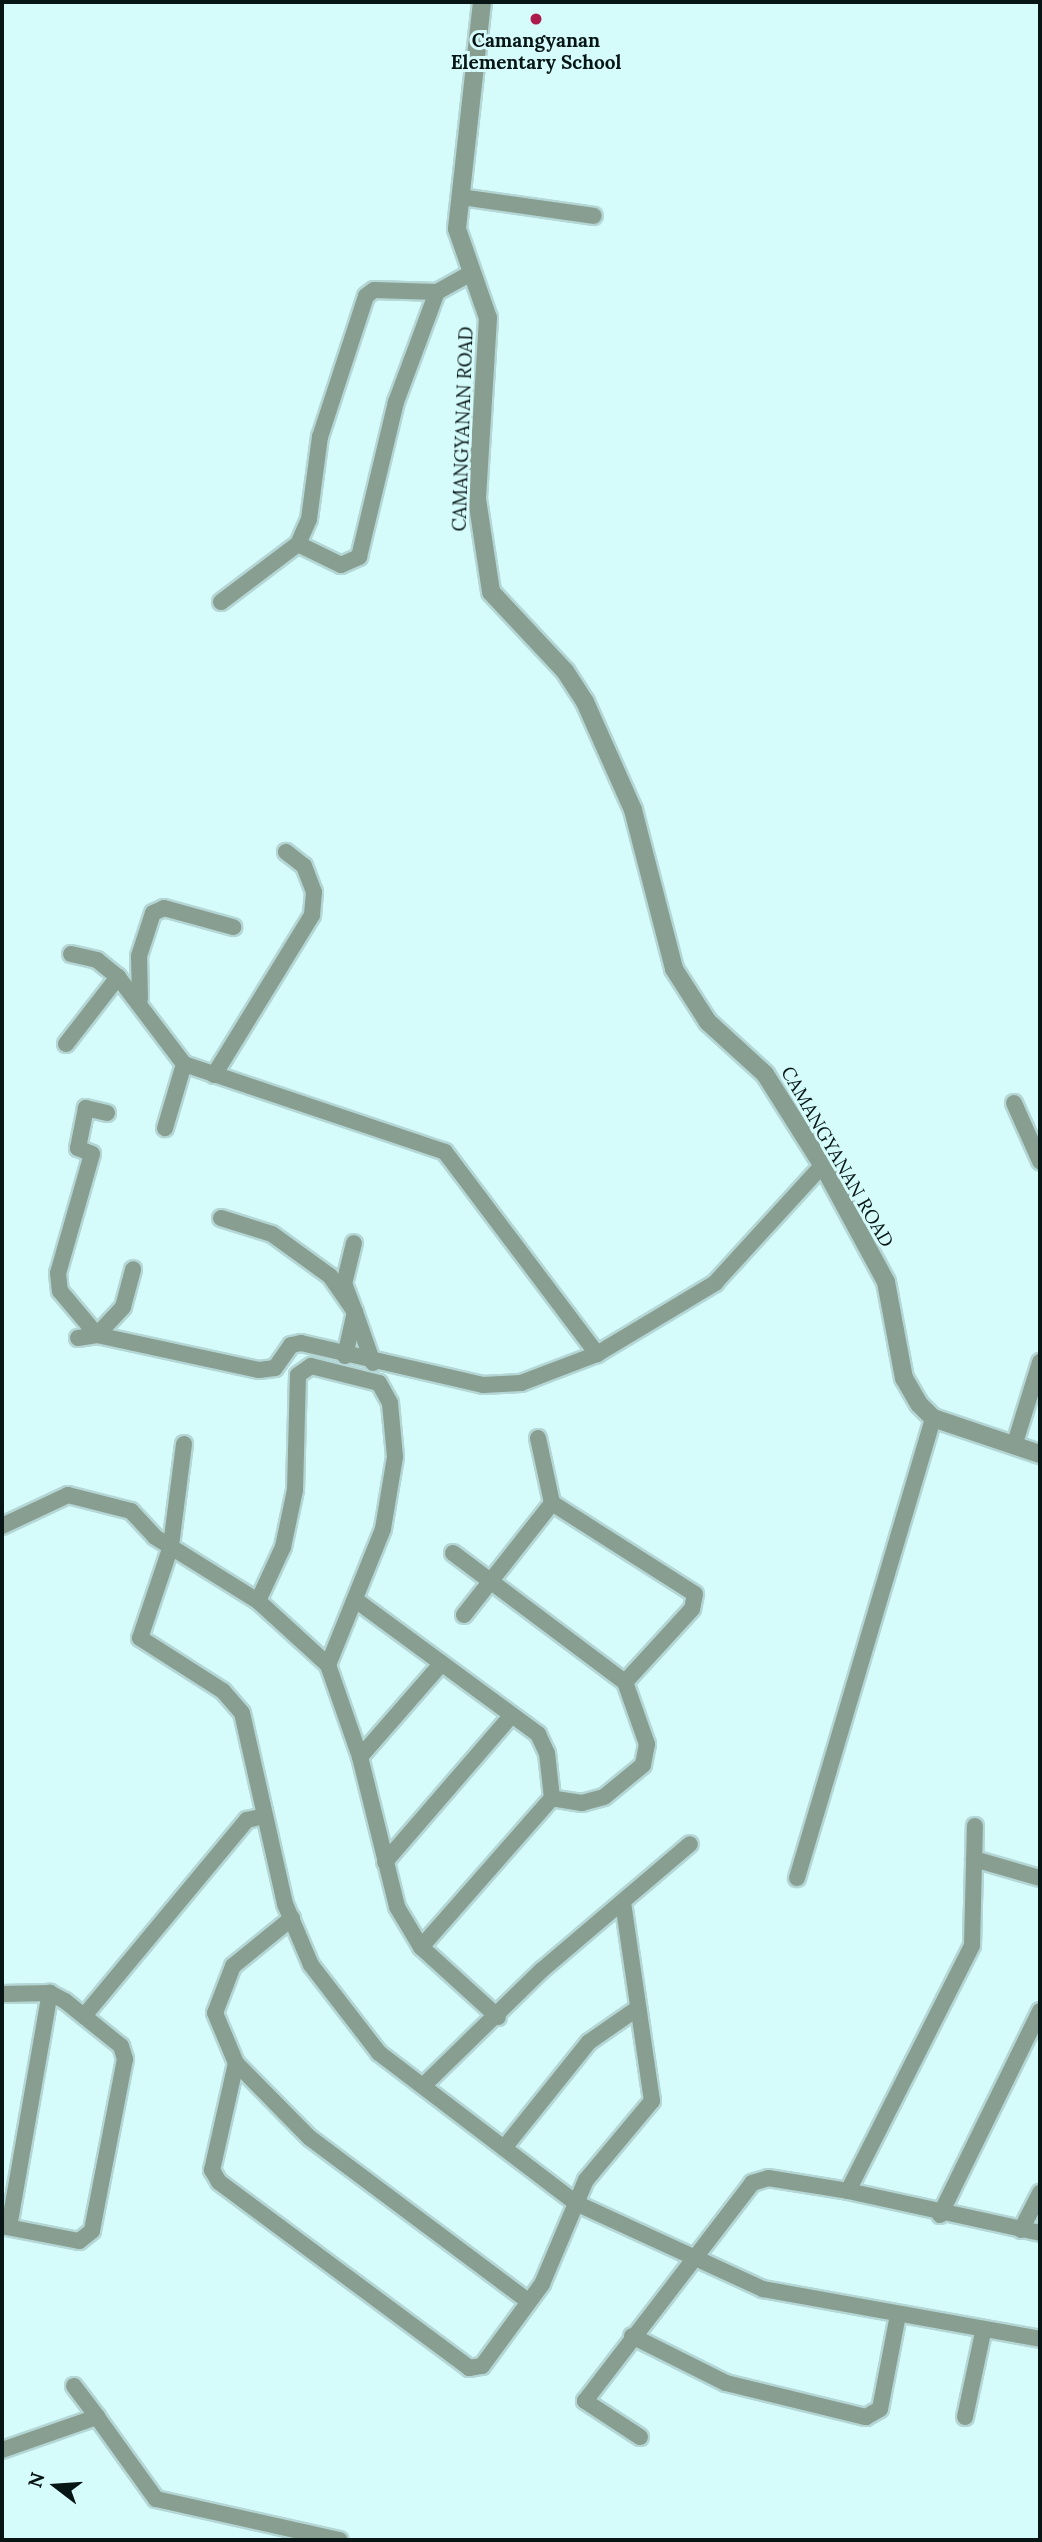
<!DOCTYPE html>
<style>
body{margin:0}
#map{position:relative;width:1042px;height:2542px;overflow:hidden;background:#d5fcfb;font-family:Lora,serif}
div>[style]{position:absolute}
.roads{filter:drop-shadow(2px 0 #b4d7d6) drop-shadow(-2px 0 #b4d7d6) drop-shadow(0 2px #b4d7d6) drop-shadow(0 -2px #b4d7d6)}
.minor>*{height:16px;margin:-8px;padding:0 8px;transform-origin:8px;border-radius:8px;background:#889e91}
.tertiary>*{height:18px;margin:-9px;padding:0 9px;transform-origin:9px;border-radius:9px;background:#889e91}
.dots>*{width:19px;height:19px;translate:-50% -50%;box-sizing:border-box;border:4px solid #d5fcfb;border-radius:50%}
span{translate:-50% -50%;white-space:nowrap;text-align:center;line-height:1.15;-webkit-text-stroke:6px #d5fcfb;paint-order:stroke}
.poi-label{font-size:19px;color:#071515;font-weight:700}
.street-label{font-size:19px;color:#071515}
.frame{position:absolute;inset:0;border:4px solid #071515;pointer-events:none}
.north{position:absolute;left:21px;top:2451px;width:70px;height:70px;-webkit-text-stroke:5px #d5fcfb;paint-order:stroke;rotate:287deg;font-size:19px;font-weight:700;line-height:28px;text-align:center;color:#071515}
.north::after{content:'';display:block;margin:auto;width:24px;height:32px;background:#071515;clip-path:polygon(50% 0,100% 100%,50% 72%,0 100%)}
</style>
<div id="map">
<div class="roads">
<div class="minor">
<div style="left:461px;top:197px;width:134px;rotate:8.1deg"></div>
<div style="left:298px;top:544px;width:48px;rotate:26deg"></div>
<div style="left:341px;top:565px;width:20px;rotate:-24deg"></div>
<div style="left:359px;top:557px;width:159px;rotate:-76.6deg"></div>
<div style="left:396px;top:402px;width:117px;rotate:-69.6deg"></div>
<div style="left:221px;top:602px;width:96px;rotate:-37deg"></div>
<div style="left:298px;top:544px;width:27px;rotate:-66deg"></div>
<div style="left:309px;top:519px;width:83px;rotate:-82.4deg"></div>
<div style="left:320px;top:437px;width:148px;rotate:-71.9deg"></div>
<div style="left:366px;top:296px;width:10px;rotate:-37deg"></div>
<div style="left:374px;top:290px;width:63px;rotate:1.8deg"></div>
<div style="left:437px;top:292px;width:37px;rotate:-29deg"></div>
<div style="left:71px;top:954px;width:27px;rotate:13deg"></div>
<div style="left:97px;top:960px;width:27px;rotate:39deg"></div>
<div style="left:118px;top:977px;width:109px;rotate:52.8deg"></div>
<div style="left:184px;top:1064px;width:67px;rotate:106.5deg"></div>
<div style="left:140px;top:999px;width:43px;rotate:-91.3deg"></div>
<div style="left:139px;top:956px;width:45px;rotate:-72deg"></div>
<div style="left:153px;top:913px;width:12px;rotate:-24deg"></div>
<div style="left:164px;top:908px;width:72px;rotate:15.4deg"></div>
<div style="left:66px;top:1044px;width:85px;rotate:-52.2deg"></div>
<div style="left:184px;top:1064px;width:275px;rotate:18.6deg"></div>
<div style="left:445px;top:1152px;width:253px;rotate:53deg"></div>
<div style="left:597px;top:1354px;width:138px;rotate:-31deg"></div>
<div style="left:715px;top:1283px;width:159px;rotate:-47.6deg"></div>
<div style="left:214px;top:1075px;width:188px;rotate:-58.5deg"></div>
<div style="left:312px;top:915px;width:23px;rotate:-85deg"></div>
<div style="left:314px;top:892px;width:28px;rotate:-111deg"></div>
<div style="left:304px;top:866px;width:23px;rotate:-142deg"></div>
<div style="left:1014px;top:1103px;width:64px;rotate:65.9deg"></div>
<div style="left:107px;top:1113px;width:22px;rotate:-167deg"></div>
<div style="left:86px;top:1108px;width:41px;rotate:101.3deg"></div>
<div style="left:78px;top:1148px;width:15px;rotate:23deg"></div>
<div style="left:92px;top:1154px;width:124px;rotate:105.9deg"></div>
<div style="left:58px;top:1273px;width:18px;rotate:84deg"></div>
<div style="left:60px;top:1291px;width:57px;rotate:49.9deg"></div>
<div style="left:97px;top:1335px;width:166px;rotate:12.2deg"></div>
<div style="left:259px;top:1370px;width:16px;rotate:-7deg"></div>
<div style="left:275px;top:1368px;width:28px;rotate:-55deg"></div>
<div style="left:291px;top:1345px;width:10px;rotate:-11deg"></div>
<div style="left:301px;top:1343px;width:187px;rotate:13deg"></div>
<div style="left:483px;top:1385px;width:38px;rotate:-3deg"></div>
<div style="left:521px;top:1383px;width:81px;rotate:-20.9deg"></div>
<div style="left:221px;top:1218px;width:53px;rotate:17.4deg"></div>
<div style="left:272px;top:1234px;width:72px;rotate:35.9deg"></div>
<div style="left:330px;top:1276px;width:44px;rotate:55.2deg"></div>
<div style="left:355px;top:1312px;width:54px;rotate:70.6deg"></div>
<div style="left:78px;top:1338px;width:19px;rotate:-9deg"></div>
<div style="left:97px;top:1335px;width:38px;rotate:-47deg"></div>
<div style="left:123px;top:1307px;width:39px;rotate:-75deg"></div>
<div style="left:345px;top:1356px;width:45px;rotate:-77.2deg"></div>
<div style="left:355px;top:1312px;width:30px;rotate:-111deg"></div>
<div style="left:344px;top:1284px;width:42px;rotate:-76.3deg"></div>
<div style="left:538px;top:1438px;width:66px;rotate:77.8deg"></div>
<div style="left:552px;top:1503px;width:169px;rotate:32.5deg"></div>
<div style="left:695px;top:1594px;width:15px;rotate:101deg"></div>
<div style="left:692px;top:1609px;width:99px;rotate:132.5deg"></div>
<div style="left:1015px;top:1443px;width:85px;rotate:-72.8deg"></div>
<div style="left:184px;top:1444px;width:103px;rotate:97.3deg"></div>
<div style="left:171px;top:1546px;width:97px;rotate:108.6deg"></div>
<div style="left:140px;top:1638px;width:98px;rotate:32.6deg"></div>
<div style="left:223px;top:1691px;width:29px;rotate:49deg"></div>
<div style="left:242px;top:1713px;width:196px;rotate:77.3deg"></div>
<div style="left:285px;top:1904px;width:66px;rotate:66.9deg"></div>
<div style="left:311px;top:1965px;width:111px;rotate:52.3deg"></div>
<div style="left:379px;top:2053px;width:248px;rotate:37.3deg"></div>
<div style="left:576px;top:2203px;width:206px;rotate:24.7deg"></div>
<div style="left:763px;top:2289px;width:281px;rotate:10.2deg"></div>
<div style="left:2px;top:1526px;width:73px;rotate:-25.2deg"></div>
<div style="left:68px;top:1495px;width:65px;rotate:14.3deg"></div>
<div style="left:131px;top:1511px;width:35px;rotate:47deg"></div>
<div style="left:155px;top:1537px;width:121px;rotate:31.9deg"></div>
<div style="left:258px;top:1601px;width:95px;rotate:42.4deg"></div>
<div style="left:328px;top:1665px;width:97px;rotate:70.8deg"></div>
<div style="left:360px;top:1757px;width:154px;rotate:76.1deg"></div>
<div style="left:397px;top:1907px;width:47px;rotate:59deg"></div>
<div style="left:421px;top:1947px;width:104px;rotate:42.3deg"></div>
<div style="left:453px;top:1553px;width:215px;rotate:36.9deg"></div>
<div style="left:625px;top:1682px;width:66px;rotate:70.5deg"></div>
<div style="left:647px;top:1744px;width:21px;rotate:101deg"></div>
<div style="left:643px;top:1765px;width:50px;rotate:140.6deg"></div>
<div style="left:604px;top:1797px;width:23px;rotate:165deg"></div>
<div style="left:582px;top:1803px;width:30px;rotate:-171deg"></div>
<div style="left:258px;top:1601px;width:60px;rotate:-65.2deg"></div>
<div style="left:283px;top:1547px;width:58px;rotate:-78.1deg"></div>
<div style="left:295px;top:1490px;width:115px;rotate:-88.5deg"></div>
<div style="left:298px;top:1375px;width:16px;rotate:-35deg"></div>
<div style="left:311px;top:1366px;width:70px;rotate:14deg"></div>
<div style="left:379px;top:1383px;width:23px;rotate:61deg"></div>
<div style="left:390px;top:1403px;width:54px;rotate:84.7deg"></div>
<div style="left:395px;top:1457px;width:73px;rotate:99.5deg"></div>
<div style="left:383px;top:1529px;width:147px;rotate:112deg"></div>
<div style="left:357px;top:1601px;width:225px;rotate:36.3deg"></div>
<div style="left:538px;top:1734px;width:21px;rotate:65deg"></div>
<div style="left:547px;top:1753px;width:45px;rotate:83.7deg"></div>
<div style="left:552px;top:1798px;width:198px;rotate:131.3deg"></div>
<div style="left:464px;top:1615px;width:142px;rotate:-51.8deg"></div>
<div style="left:360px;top:1757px;width:123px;rotate:-48.9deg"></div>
<div style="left:974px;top:1859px;width:69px;rotate:16.1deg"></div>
<div style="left:385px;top:1862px;width:194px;rotate:-49.2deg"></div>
<div style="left:797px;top:1878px;width:480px;rotate:-73.5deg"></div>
<div style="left:292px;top:1918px;width:76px;rotate:140.9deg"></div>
<div style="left:233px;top:1966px;width:50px;rotate:111deg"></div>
<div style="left:215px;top:2013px;width:54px;rotate:67.2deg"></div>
<div style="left:236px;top:2063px;width:105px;rotate:45.4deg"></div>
<div style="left:310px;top:2138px;width:272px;rotate:36.8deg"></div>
<div style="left:2px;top:1994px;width:48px;rotate:-1.2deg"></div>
<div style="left:50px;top:1993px;width:17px;rotate:28deg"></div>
<div style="left:65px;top:2001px;width:72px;rotate:38.8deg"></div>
<div style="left:121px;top:2046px;width:14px;rotate:73deg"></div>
<div style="left:125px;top:2059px;width:175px;rotate:100.9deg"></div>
<div style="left:92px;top:2231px;width:16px;rotate:142deg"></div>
<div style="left:79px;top:2241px;width:78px;rotate:-169deg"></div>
<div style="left:84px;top:2016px;width:255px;rotate:-50.3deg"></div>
<div style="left:247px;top:1820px;width:18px;rotate:-13deg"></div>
<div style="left:236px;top:2063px;width:110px;rotate:102.6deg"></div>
<div style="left:212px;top:2170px;width:14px;rotate:60deg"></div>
<div style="left:219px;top:2182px;width:312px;rotate:36.6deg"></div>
<div style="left:469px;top:2368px;width:13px;rotate:-9deg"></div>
<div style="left:482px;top:2366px;width:102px;rotate:-53.8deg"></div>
<div style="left:542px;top:2284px;width:113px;rotate:-67.1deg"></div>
<div style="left:586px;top:2180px;width:103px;rotate:-50.1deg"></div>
<div style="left:652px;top:2101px;width:201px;rotate:-98.3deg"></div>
<div style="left:423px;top:2086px;width:166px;rotate:-44.3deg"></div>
<div style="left:542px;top:1970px;width:194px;rotate:-40.4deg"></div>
<div style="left:504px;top:2148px;width:136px;rotate:-51.3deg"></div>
<div style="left:589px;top:2042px;width:60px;rotate:-34.8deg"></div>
<div style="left:848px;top:2191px;width:275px;rotate:-63.2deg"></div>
<div style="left:972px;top:1945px;width:119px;rotate:-88.6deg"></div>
<div style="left:940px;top:2215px;width:227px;rotate:-63.9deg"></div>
<div style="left:9px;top:2227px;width:238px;rotate:-80.1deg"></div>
<div style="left:1021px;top:2230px;width:42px;rotate:-62.8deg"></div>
<div style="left:632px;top:2336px;width:105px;rotate:26.6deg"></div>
<div style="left:726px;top:2383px;width:144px;rotate:13.7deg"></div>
<div style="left:866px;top:2417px;width:16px;rotate:-30deg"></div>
<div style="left:880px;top:2409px;width:96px;rotate:-79.2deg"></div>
<div style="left:74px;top:2386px;width:39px;rotate:53deg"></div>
<div style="left:965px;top:2417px;width:87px;rotate:-78deg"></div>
<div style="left:640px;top:2437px;width:66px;rotate:-146.8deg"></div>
<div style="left:585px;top:2401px;width:275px;rotate:-52.5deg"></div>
<div style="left:752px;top:2183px;width:17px;rotate:-17deg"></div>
<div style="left:768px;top:2178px;width:81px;rotate:9.2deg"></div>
<div style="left:848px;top:2191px;width:197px;rotate:12.3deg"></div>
<div style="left:2px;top:2450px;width:101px;rotate:-19.2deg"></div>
<div style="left:97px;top:2417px;width:101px;rotate:54.3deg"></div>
<div style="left:156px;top:2499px;width:188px;rotate:12.6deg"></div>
</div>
<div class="tertiary">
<div style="left:482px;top:2px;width:228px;rotate:96.3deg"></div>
<div style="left:457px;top:229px;width:94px;rotate:70.8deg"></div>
<div style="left:488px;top:318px;width:181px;rotate:93.5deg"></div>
<div style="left:477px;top:499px;width:94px;rotate:81.4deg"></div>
<div style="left:491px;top:592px;width:108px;rotate:46.9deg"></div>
<div style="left:565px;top:671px;width:37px;rotate:57deg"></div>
<div style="left:585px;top:702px;width:118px;rotate:66deg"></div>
<div style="left:633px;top:810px;width:164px;rotate:75.5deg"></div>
<div style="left:674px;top:969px;width:63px;rotate:57.3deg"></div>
<div style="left:708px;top:1022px;width:77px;rotate:42.4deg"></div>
<div style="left:765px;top:1074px;width:115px;rotate:57.8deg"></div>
<div style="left:826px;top:1171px;width:126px;rotate:61.6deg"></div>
<div style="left:886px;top:1282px;width:98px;rotate:79.4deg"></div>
<div style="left:904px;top:1378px;width:30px;rotate:60deg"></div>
<div style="left:919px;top:1404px;width:20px;rotate:45deg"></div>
<div style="left:933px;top:1418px;width:113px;rotate:18.6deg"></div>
</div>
</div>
<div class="dots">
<div style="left:536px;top:19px;background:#ad1b4d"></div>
</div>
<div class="poi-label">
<span style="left:536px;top:52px">Camangyanan<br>Elementary School</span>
</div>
<div class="street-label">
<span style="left:463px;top:429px;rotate:-88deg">CAMANGYANAN ROAD</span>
<span style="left:837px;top:1157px;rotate:60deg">CAMANGYANAN ROAD</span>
</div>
<div class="frame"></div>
<div class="north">N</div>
</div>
